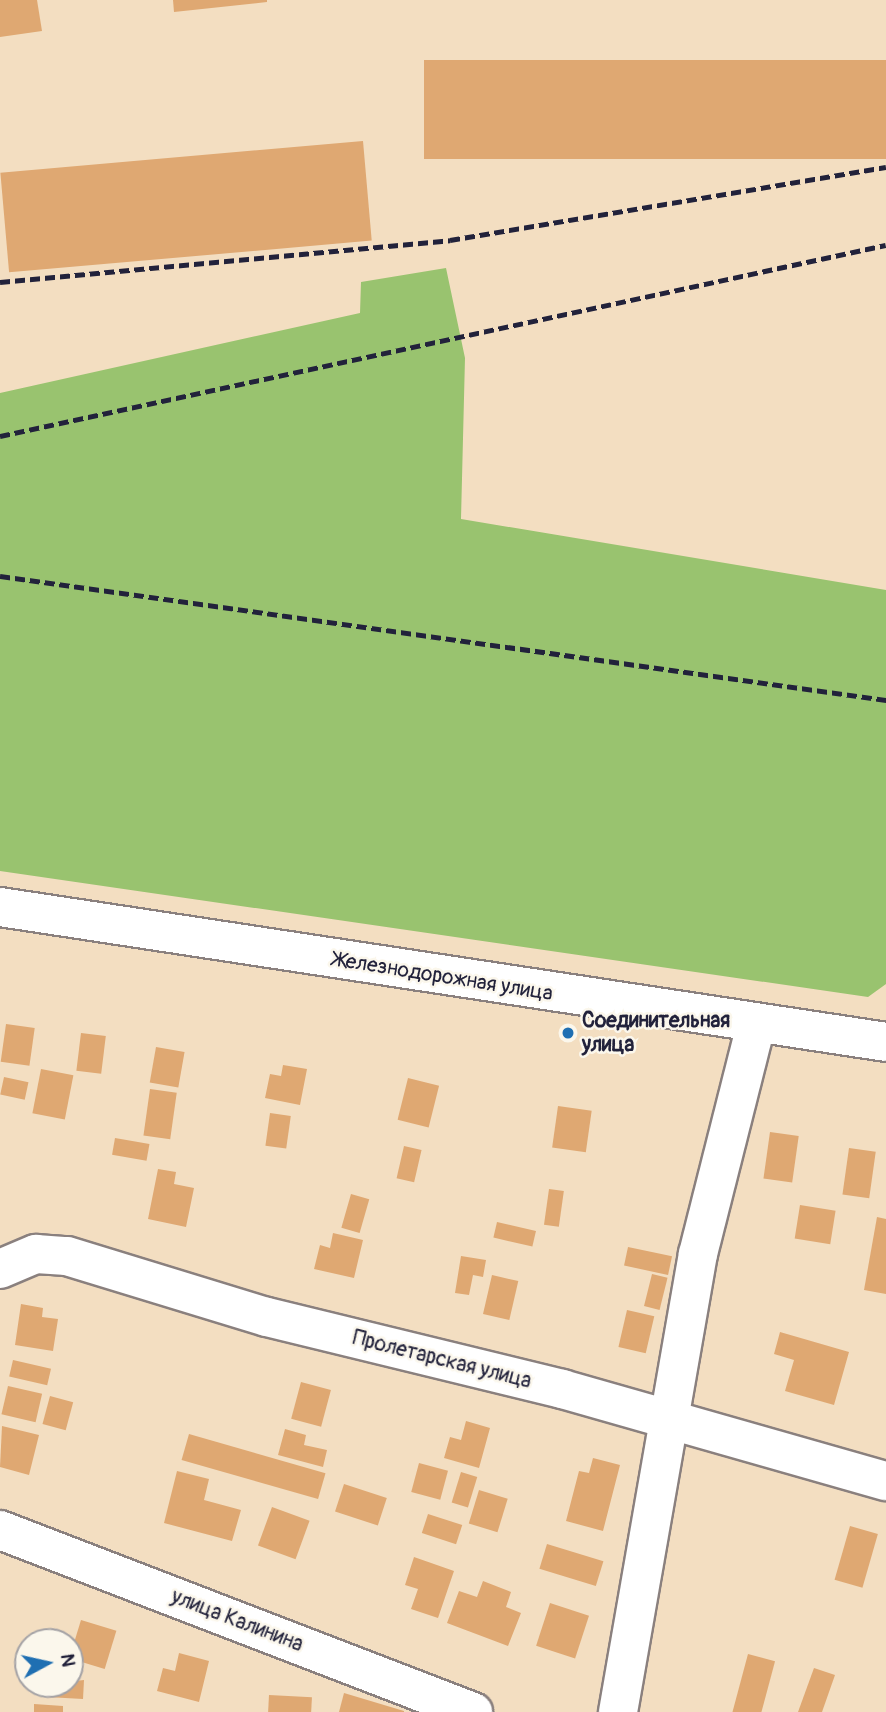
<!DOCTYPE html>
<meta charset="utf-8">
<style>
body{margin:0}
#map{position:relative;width:886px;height:1712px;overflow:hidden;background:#f3dec1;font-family:Pangolin,sans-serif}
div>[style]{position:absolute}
.green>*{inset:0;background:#99c36f}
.building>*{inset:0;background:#dfa872;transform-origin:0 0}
.roads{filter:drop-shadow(2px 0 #8a807e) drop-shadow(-2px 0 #8a807e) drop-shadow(0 2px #8a807e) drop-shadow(0 -2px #8a807e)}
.minor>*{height:38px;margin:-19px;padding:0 19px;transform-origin:19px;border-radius:19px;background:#fff}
.rail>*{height:5px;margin-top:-2.5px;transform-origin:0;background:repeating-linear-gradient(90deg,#22223b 0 10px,transparent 0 15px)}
.dots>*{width:19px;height:19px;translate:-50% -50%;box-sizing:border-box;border:4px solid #fbf7ec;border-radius:50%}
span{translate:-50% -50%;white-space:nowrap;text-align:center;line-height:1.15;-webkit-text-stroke:5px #fbf7ec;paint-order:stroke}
.street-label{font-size:21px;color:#22223b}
.poi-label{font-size:21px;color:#22223b;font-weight:700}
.left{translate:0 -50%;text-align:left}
.north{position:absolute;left:14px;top:1628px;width:70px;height:70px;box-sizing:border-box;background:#fbf7ec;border:2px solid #a4a2a5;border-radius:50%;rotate:82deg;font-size:19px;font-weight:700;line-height:28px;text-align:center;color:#22223b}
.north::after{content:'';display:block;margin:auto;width:24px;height:32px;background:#1f6fb2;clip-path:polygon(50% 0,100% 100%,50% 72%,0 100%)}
</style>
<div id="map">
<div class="green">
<div style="clip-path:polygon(446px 268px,465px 358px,461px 519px,886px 590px,886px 984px,868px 997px,0 871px,0 393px,360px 313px,361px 282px)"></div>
</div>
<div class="building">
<div style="clip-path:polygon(0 0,37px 0,42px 31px,0 37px)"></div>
<div style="clip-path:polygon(173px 0,267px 0,267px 2px,174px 12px)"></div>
<div style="left:886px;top:60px;width:99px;height:462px;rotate:90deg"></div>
<div style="left:363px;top:141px;width:100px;height:364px;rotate:85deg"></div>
<div style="left:6px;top:1024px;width:29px;height:38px;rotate:8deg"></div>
<div style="left:81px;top:1033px;width:25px;height:38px;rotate:7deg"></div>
<div style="left:156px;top:1047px;width:29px;height:36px;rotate:10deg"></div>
<div style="clip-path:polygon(283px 1065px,307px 1069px,300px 1105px,265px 1098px,270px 1074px,281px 1076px)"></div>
<div style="left:41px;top:1069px;width:33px;height:45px;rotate:11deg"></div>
<div style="left:4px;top:1077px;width:25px;height:18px;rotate:12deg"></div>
<div style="left:408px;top:1078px;width:32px;height:43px;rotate:14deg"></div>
<div style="left:150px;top:1089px;width:27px;height:47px;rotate:8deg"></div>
<div style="left:558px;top:1106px;width:34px;height:42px;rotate:8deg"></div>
<div style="left:270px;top:1113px;width:21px;height:33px;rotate:8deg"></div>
<div style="left:770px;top:1132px;width:29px;height:47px;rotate:8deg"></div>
<div style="left:115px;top:1138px;width:35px;height:17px;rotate:10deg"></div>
<div style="left:404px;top:1146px;width:18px;height:33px;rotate:13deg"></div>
<div style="left:849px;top:1148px;width:27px;height:47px;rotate:8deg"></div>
<div style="clip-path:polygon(158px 1169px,176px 1172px,174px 1184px,194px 1188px,186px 1227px,148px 1219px)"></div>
<div style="left:549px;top:1189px;width:15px;height:36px;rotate:8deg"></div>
<div style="left:351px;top:1194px;width:19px;height:35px;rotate:16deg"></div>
<div style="left:800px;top:1205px;width:36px;height:34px;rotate:9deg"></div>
<div style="clip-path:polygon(877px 1217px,886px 1219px,886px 1294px,864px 1290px)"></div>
<div style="left:497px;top:1222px;width:40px;height:16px;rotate:13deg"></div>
<div style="clip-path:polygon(333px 1233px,363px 1240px,354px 1278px,314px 1269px,320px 1245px,330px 1248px)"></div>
<div style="left:628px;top:1247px;width:45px;height:19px;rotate:12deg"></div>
<div style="clip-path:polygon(461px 1256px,486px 1260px,483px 1277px,473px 1275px,469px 1295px,455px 1293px)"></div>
<div style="left:652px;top:1274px;width:16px;height:33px;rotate:14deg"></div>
<div style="left:492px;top:1275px;width:27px;height:40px;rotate:13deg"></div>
<div style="clip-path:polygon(21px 1304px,43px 1308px,42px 1317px,58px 1319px,53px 1351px,15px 1345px)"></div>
<div style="left:627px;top:1310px;width:28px;height:38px;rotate:13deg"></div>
<div style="clip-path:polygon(780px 1332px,849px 1352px,834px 1405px,785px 1391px,794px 1360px,774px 1354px)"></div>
<div style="left:13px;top:1360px;width:39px;height:17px;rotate:13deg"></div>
<div style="left:301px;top:1382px;width:31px;height:38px;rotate:15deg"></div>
<div style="left:8px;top:1386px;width:35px;height:29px;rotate:13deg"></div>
<div style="left:50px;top:1396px;width:24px;height:29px;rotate:15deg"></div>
<div style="clip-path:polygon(466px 1421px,490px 1428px,479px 1468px,444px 1458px,450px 1437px,461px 1440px)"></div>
<div style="clip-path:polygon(2px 1426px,39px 1435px,29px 1475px,0 1467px)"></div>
<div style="clip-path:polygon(285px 1429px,306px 1435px,304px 1445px,327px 1450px,323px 1467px,278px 1455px)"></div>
<div style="left:189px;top:1434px;width:142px;height:27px;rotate:16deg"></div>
<div style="clip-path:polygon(593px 1458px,620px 1465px,603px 1531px,566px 1521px,579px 1471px,589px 1473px)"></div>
<div style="left:419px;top:1463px;width:30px;height:30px;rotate:15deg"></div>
<div style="clip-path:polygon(177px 1471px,209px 1479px,204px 1500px,241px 1510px,232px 1541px,164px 1523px)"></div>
<div style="left:461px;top:1472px;width:17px;height:32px;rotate:17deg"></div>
<div style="left:344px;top:1484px;width:45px;height:29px;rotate:18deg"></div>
<div style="left:479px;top:1490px;width:30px;height:35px;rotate:17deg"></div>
<div style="left:272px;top:1507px;width:40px;height:41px;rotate:20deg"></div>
<div style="left:428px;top:1514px;width:36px;height:20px;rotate:18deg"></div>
<div style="left:850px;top:1526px;width:29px;height:56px;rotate:16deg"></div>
<div style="left:547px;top:1544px;width:59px;height:26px;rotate:17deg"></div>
<div style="clip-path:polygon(414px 1557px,454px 1571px,438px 1618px,411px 1609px,418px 1589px,405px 1585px)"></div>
<div style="clip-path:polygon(483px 1581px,511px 1592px,506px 1607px,521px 1613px,508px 1646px,447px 1623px,459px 1591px,477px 1597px)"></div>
<div style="left:550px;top:1603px;width:41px;height:45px;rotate:18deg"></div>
<div style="left:81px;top:1620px;width:37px;height:40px;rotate:17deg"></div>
<div style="clip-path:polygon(179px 1653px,209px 1661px,199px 1702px,157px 1691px,163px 1668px,175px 1671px)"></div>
<div style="left:748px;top:1654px;width:28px;height:60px;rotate:15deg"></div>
<div style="clip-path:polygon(814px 1668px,835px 1675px,822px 1712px,798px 1712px)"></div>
<div style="clip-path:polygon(84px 1680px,83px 1699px,47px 1697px,48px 1684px)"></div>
<div style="clip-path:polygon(344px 1693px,404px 1711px,404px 1712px,339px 1712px)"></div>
<div style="left:269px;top:1695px;width:43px;height:17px;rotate:3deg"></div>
<div style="clip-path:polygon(34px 1704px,63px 1706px,63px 1712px,34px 1712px)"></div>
</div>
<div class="roads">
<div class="minor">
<div style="left:0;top:907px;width:896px;rotate:8.66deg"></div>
<div style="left:0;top:1269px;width:39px;rotate:-23deg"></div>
<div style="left:36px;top:1254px;width:31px;rotate:4deg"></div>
<div style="left:67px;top:1256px;width:209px;rotate:17deg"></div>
<div style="left:267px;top:1317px;width:304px;rotate:13.7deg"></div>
<div style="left:562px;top:1389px;width:337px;rotate:15.9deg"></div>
<div style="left:0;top:1530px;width:507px;rotate:21.05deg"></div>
<div style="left:618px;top:1712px;width:465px;rotate:-80.1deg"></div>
<div style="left:698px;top:1254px;width:237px;rotate:-75.8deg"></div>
</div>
</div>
<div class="rail">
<div style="left:0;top:282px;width:452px;rotate:-5.3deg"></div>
<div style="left:450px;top:240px;width:442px;rotate:-9.5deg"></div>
<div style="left:0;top:436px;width:906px;rotate:-12.17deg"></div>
<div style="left:0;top:576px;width:895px;rotate:7.97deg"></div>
</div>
<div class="dots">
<div style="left:568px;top:1033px;background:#1f6fb2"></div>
</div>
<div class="street-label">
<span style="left:443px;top:977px;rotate:9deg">Железнодорожная улица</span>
<span style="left:442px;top:1360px;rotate:14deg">Пролетарская улица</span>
<span style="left:237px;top:1621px;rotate:21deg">улица Калинина</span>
</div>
<div class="poi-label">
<span class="left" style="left:582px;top:1033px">Соединительная<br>улица</span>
</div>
<div class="north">N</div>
</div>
